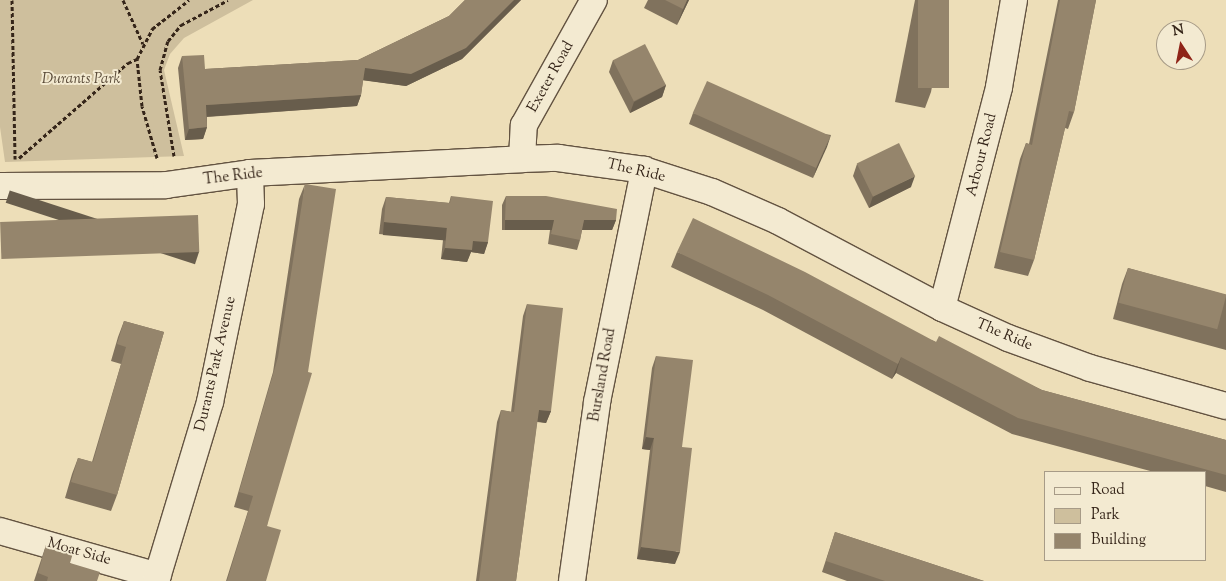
<!DOCTYPE html>
<style>
body{margin:0}
#map{position:relative;width:1226px;height:581px;overflow:hidden;background:#eddeb8;font-family:"Sorts Mill Goudy",serif}
div>[style]{position:absolute}
.green>*{inset:0;background:#cebf9d}
.path>*{height:3px;margin-top:-1.5px;transform-origin:0;background:repeating-linear-gradient(90deg,#352519 0 4px,transparent 0 6.5px)}
.roads{filter:drop-shadow(1px 0 #635341) drop-shadow(-1px 0 #635341) drop-shadow(0 1px #635341) drop-shadow(0 -1px #635341)}
.street>*{height:26px;margin:-13px;padding:0 13px;transform-origin:13px;border-radius:13px;background:#f3ead1}
.wall>*{inset:0;background:#80725d}
.shaded-wall>*{inset:0;background:#685d4c;transform-origin:0 0}
.building>*{inset:0;background:#95856c;transform-origin:0 0}
span{translate:-50% -50%;white-space:nowrap;text-align:center;line-height:1.15;-webkit-text-stroke:4px #f3ead1;paint-order:stroke}
.street-label{font-size:15px;color:#352519}
.park-label{font-size:15px;color:#5b4c3a;font-style:italic}
.legend{position:absolute;left:1044px;top:471px;width:162px;height:90px;box-sizing:border-box;background:#f3ead1;border:1px solid #a79b87;margin:0;padding:6px 9px;list-style:none;font-size:15px;color:#352519}
.legend li{display:flex;align-items:center;gap:10px;height:25px}
.legend b{width:25px;border:1px solid #a79b87}
.north{position:absolute;left:1156px;top:20px;width:50px;height:50px;box-sizing:border-box;background:#f3ead1;border:1px solid #a79b87;border-radius:50%;rotate:349deg;font-size:14px;font-weight:700;line-height:20px;text-align:center;color:#352519}
.north::after{content:'';display:block;margin:auto;width:18px;height:22px;background:#8f2418;clip-path:polygon(50% 0,100% 100%,50% 72%,0 100%)}
</style>
<div id="map">
<div class="green">
<div style="clip-path:polygon(0 0,253px 0,184px 38px,170px 54px,164px 70px,184px 156px,5px 162px,0 127px)"></div>
</div>
<div class="path">
<div style="left:12px;top:0;width:159px;rotate:88.9deg"></div>
<div style="left:123px;top:0;width:48px;rotate:65.6deg"></div>
<div style="left:174px;top:156px;width:87px;rotate:-99.2deg"></div>
<div style="left:160px;top:70px;width:30px;rotate:-75deg"></div>
<div style="left:168px;top:41px;width:21px;rotate:-51deg"></div>
<div style="left:181px;top:25px;width:53px;rotate:-28deg"></div>
<div style="left:19px;top:158px;width:145px;rotate:-41.1deg"></div>
<div style="left:128px;top:63px;width:10px;rotate:-24deg"></div>
<div style="left:157px;top:158px;width:54px;rotate:-106.1deg"></div>
<div style="left:142px;top:106px;width:47px;rotate:-96.1deg"></div>
<div style="left:137px;top:59px;width:34px;rotate:-63deg"></div>
<div style="left:152px;top:29px;width:47px;rotate:-38.1deg"></div>
</div>
<div class="roads">
<div class="street">
<div style="left:522px;top:159px;width:34px;rotate:-87deg"></div>
<div style="left:524px;top:125px;width:143px;rotate:-60.8deg"></div>
<div style="left:0;top:186px;width:166px;rotate:-0.3deg"></div>
<div style="left:166px;top:185px;width:85px;rotate:-8.1deg"></div>
<div style="left:250px;top:173px;width:272px;rotate:-2.9deg"></div>
<div style="left:522px;top:159px;width:36px;rotate:-2deg"></div>
<div style="left:558px;top:158px;width:87px;rotate:7.9deg"></div>
<div style="left:644px;top:170px;width:71px;rotate:17.9deg"></div>
<div style="left:712px;top:192px;width:72px;rotate:23.7deg"></div>
<div style="left:778px;top:221px;width:186px;rotate:27.9deg"></div>
<div style="left:942px;top:308px;width:72px;rotate:24.4deg"></div>
<div style="left:1008px;top:338px;width:87px;rotate:20.1deg"></div>
<div style="left:1090px;top:368px;width:141px;rotate:15.6deg"></div>
<div style="left:942px;top:308px;width:228px;rotate:-75.5deg"></div>
<div style="left:999px;top:87px;width:88px;rotate:-80.2deg"></div>
<div style="left:0;top:531px;width:164px;rotate:15.9deg"></div>
<div style="left:156px;top:581px;width:187px;rotate:-73.2deg"></div>
<div style="left:210px;top:402px;width:202px;rotate:-78.3deg"></div>
<div style="left:251px;top:204px;width:31px;rotate:-92deg"></div>
<div style="left:572px;top:581px;width:181px;rotate:-82deg"></div>
<div style="left:597px;top:402px;width:237px;rotate:-78.5deg"></div>
</div>
</div>
<div class="wall">
<div style="clip-path:polygon(465px 0,521px 0,462px 59px,406px 86px,363px 80px,361px 95px,357px 106px,207px 117px,207px 127px,203px 139px,185px 140px,178px 68px,182px 56px,205px 69px,358px 60px,449px 16px)"></div>
<div style="clip-path:polygon(648px 0,689px 0,677px 25px,644px 8px)"></div>
<div style="clip-path:polygon(915px 0,949px 0,931px 92px,925px 108px,895px 102px)"></div>
<div style="clip-path:polygon(1058px 0,1096px 0,1074px 112px,1068px 129px,1065px 128px,1034px 260px,1028px 276px,994px 268px,1020px 159px,1026px 143px,1029px 144px)"></div>
<div style="clip-path:polygon(613px 60px,666px 85px,662px 97px,630px 113px,609px 72px)"></div>
<div style="clip-path:polygon(693px 113px,831px 135px,813px 178px,689px 124px)"></div>
<div style="clip-path:polygon(857px 164px,911px 187px,869px 208px,853px 176px)"></div>
<div style="clip-path:polygon(305px 184px,267px 526px,266px 581px,226px 581px,248px 511px,234px 507px,273px 372px,299px 199px)"></div>
<div style="clip-path:polygon(451px 196px,488px 242px,484px 254px,471px 252px,467px 262px,441px 259px,443px 240px,379px 234px,382px 209px,386px 197px,449px 203px)"></div>
<div style="clip-path:polygon(506px 196px,616px 220px,612px 230px,582px 230px,580px 240px,577px 250px,548px 244px,550px 230px,502px 230px,502px 205px)"></div>
<div style="clip-path:polygon(677px 252px,936px 342px,1042px 390px,1226px 440px,1226px 492px,1205px 486px,1205px 472px,1154px 472px,1012px 434px,896px 373px,892px 379px,763px 310px,671px 267px)"></div>
<div style="clip-path:polygon(1128px 268px,1226px 295px,1226px 350px,1113px 319px,1122px 284px)"></div>
<div style="clip-path:polygon(527px 304px,551px 411px,546px 423px,537px 422px,516px 581px,476px 581px,497px 422px,501px 410px,511px 412px,523px 316px)"></div>
<div style="clip-path:polygon(124px 321px,164px 332px,117px 495px,111px 511px,65px 498px,72px 474px,78px 458px,92px 462px,121px 364px,111px 361px,118px 337px)"></div>
<div style="clip-path:polygon(656px 356px,682px 447px,675px 564px,637px 559px,650px 450px,642px 449px,652px 368px)"></div>
<div style="clip-path:polygon(835px 532px,984px 581px,847px 581px,822px 572px)"></div>
<div style="clip-path:polygon(46px 545px,70px 563px,97px 581px,34px 581px)"></div>
</div>
<div class="shaded-wall">
<div style="clip-path:polygon(514px 0,521px 0,462px 59px,406px 86px,361px 80px,365px 68px)"></div>
<div style="clip-path:polygon(687px 0,689px 0,677px 25px,683px 9px)"></div>
<div style="clip-path:polygon(666px 85px,662px 97px,630px 113px,634px 102px)"></div>
<div style="clip-path:polygon(361px 95px,357px 106px,202px 117px,206px 105px)"></div>
<div style="clip-path:polygon(207px 127px,203px 139px,185px 140px,189px 129px)"></div>
<div style="clip-path:polygon(831px 135px,827px 147px,813px 178px,817px 166px)"></div>
<div style="clip-path:polygon(915px 176px,911px 187px,869px 208px,873px 196px)"></div>
<div style="left:505px;top:220px;width:49px;height:10px"></div>
<div style="clip-path:polygon(584px 220px,616px 220px,612px 230px,581px 230px)"></div>
<div style="left:384px;top:222px;width:63px;height:13px;rotate:5deg"></div>
<div style="clip-path:polygon(473px 241px,488px 242px,484px 254px,471px 252px,467px 262px,441px 259px,445px 248px)"></div>
<div style="left:199px;top:252px;width:13px;height:199px;rotate:108deg"></div>
<div style="clip-path:polygon(901px 357px,896px 373px,892px 379px,898px 364px)"></div>
<div style="clip-path:polygon(539px 410px,551px 411px,546px 423px,535px 421px)"></div>
<div style="clip-path:polygon(646px 437px,654px 438px,650px 450px,642px 449px)"></div>
<div style="clip-path:polygon(641px 547px,680px 552px,675px 564px,637px 559px)"></div>
</div>
<div class="building">
<div style="clip-path:polygon(465px 0,514px 0,466px 48px,411px 74px,365px 68px,361px 95px,206px 105px,207px 127px,189px 129px,182px 56px,204px 55px,205px 69px,358px 60px,449px 16px)"></div>
<div style="clip-path:polygon(665px 0,687px 0,683px 9px)"></div>
<div style="left:918px;top:0;width:31px;height:88px"></div>
<div style="clip-path:polygon(1060px 0,1096px 0,1074px 112px,1069px 111px,1034px 260px,1000px 252px,1026px 143px,1032px 145px)"></div>
<div style="left:645px;top:44px;width:46px;height:36px;rotate:63deg"></div>
<div style="left:707px;top:81px;width:135px;height:35px;rotate:24deg"></div>
<div style="left:899px;top:143px;width:37px;height:47px;rotate:64deg"></div>
<div style="clip-path:polygon(305px 184px,336px 189px,308px 372px,312px 373px,267px 526px,281px 530px,266px 581px,227px 581px,253px 496px,239px 492px,278px 357px)"></div>
<div style="clip-path:polygon(451px 196px,493px 201px,488px 242px,473px 241px,472px 250px,445px 248px,447px 228px,384px 222px,386px 197px,450px 203px)"></div>
<div style="clip-path:polygon(506px 196px,546px 196px,617px 209px,616px 220px,584px 220px,580px 240px,551px 234px,554px 220px,505px 220px)"></div>
<div style="left:198px;top:215px;width:37px;height:198px;rotate:88deg"></div>
<div style="clip-path:polygon(693px 218px,805px 272px,936px 342px,939px 336px,1042px 390px,1226px 440px,1226px 475px,1018px 418px,901px 357px,898px 364px,768px 295px,677px 252px)"></div>
<div style="left:1128px;top:268px;width:102px;height:36px;rotate:15deg"></div>
<div style="clip-path:polygon(527px 304px,563px 308px,551px 411px,539px 410px,516px 581px,479px 581px,501px 410px,514px 412px)"></div>
<div style="clip-path:polygon(124px 321px,164px 332px,117px 495px,71px 482px,78px 458px,93px 462px,126px 347px,117px 344px)"></div>
<div style="clip-path:polygon(656px 356px,693px 360px,682px 447px,692px 448px,680px 552px,641px 547px,654px 438px,646px 437px)"></div>
<div style="clip-path:polygon(835px 532px,984px 581px,885px 581px,826px 561px)"></div>
<div style="clip-path:polygon(46px 545px,73px 553px,70px 563px,100px 572px,97px 581px,47px 581px,48px 577px,38px 573px)"></div>
</div>
<div class="street-label">
<span style="left:551px;top:77px;rotate:-61deg">Exeter Road</span>
<span style="left:982px;top:155px;rotate:-76deg">Arbour Road</span>
<span style="left:636px;top:171px;rotate:13deg">The Ride</span>
<span style="left:233px;top:177px;rotate:-7deg">The Ride</span>
<span style="left:1004px;top:335px;rotate:23deg">The Ride</span>
<span style="left:216px;top:364px;rotate:-77deg">Durants Park Avenue</span>
<span style="left:603px;top:375px;rotate:-80deg">Bursland Road</span>
<span style="left:79px;top:552px;rotate:16deg">Moat Side</span>
</div>
<div class="park-label">
<span style="left:81px;top:80px">Durants Park</span>
</div>
<ul class="legend">
<li><b style="height:6px;background:#f3ead1"></b>Road</li>
<li><b style="height:14px;background:#cebf9d"></b>Park</li>
<li><b style="height:14px;background:#95856c"></b>Building</li>
</ul>
<div class="north">N</div>
</div>
